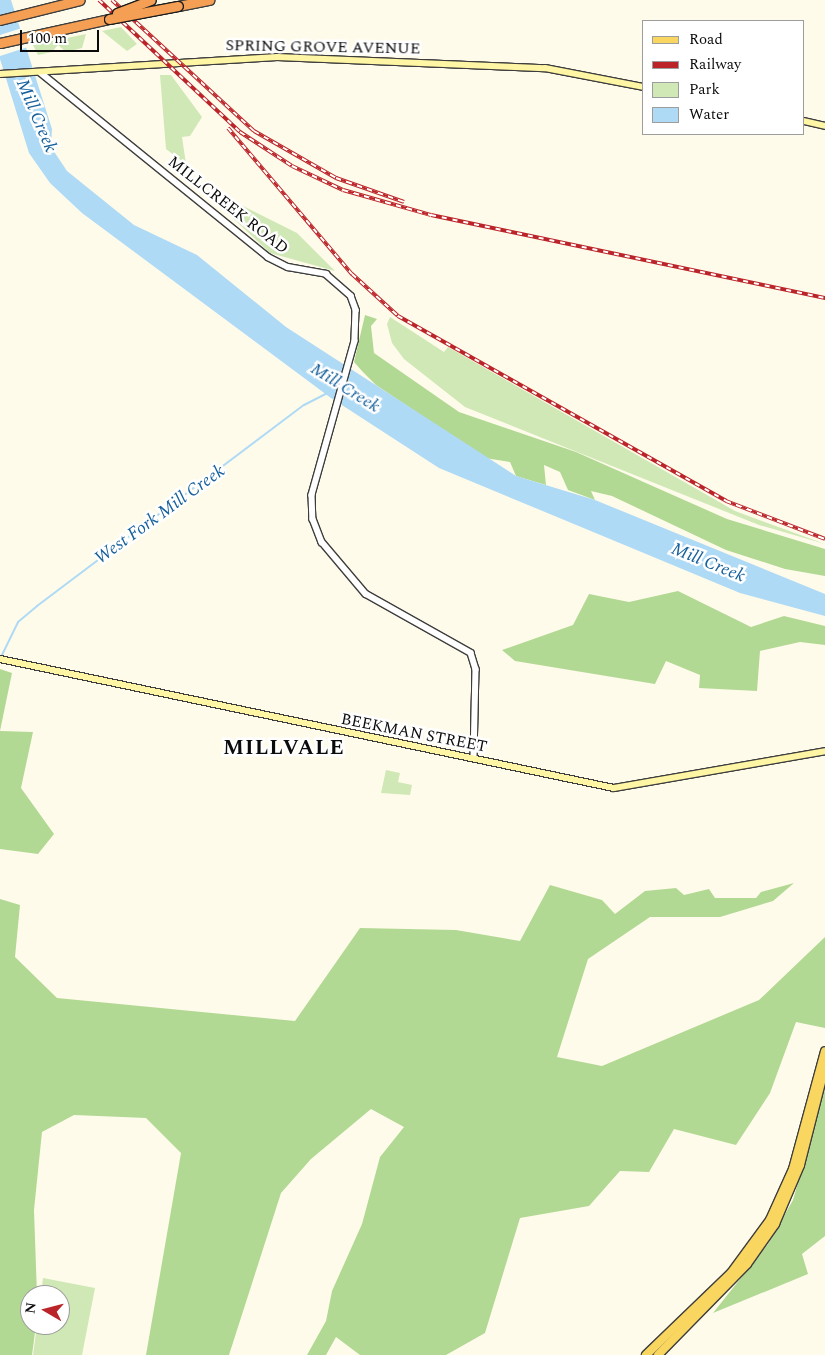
<!DOCTYPE html>
<style>
body{margin:0}
#map{position:relative;width:825px;height:1355px;overflow:hidden;background:#fffbea;font-family:Spectral,serif}
div>[style]{position:absolute}
.green>*{inset:0;background:#cfe8b5}
.forest>*{inset:0;background:#b2d994}
.water>*{inset:0;background:#afdaf6}
.pier>*{inset:0;background:#fffbea}
.stream>*{height:2px;margin:-1px;padding:0 1px;transform-origin:1px;border-radius:1px;background:#afdaf6}
.roads{filter:drop-shadow(1px 0 #3e3e3e) drop-shadow(-1px 0 #3e3e3e) drop-shadow(0 1px #3e3e3e) drop-shadow(0 -1px #3e3e3e)}
.tertiary>*{height:5.5px;margin:-2.75px;padding:0 2.75px;transform-origin:2.75px;border-radius:2.75px;background:#fff}
.secondary>*{height:6px;margin:-3px;padding:0 3px;transform-origin:3px;border-radius:3px;background:#fff6a5}
.primary>*{height:8px;margin:-4px;padding:0 4px;transform-origin:4px;border-radius:4px;background:#f9d660}
.motorway>*{height:9px;margin:-4.5px;padding:0 4.5px;transform-origin:4.5px;border-radius:4.5px;background:#f49f53}
.rail>*{height:4px;margin-top:-2px;transform-origin:0;background:repeating-linear-gradient(90deg,#fff 0 5.5px,#bb2429 0 11px);box-sizing:border-box;border-block:1px solid #bb2429}
.bridges{filter:drop-shadow(1px 0 #1c1c1c) drop-shadow(-1px 0 #1c1c1c) drop-shadow(0 1px #1c1c1c) drop-shadow(0 -1px #1c1c1c)}
.motorway-bridge>*{height:9px;margin:-4.5px;padding:0 4.5px;transform-origin:4.5px;border-radius:4.5px;background:#f49f53}
span{translate:-50% -50%;white-space:nowrap;text-align:center;line-height:1.15;-webkit-text-stroke:5px #fff;paint-order:stroke}
.street-label{font-size:16px;color:#0b0b0b}
.water-label{font-size:18px;color:#16609c;font-style:italic}
.district-label{font-size:21px;color:#0b0b0b;font-weight:700;letter-spacing:1px}
.legend{position:absolute;left:642px;top:20px;width:162px;height:115px;box-sizing:border-box;background:#fff;border:1px solid #9d9d9d;margin:0;padding:6px 9px;list-style:none;font-size:15px;color:#0b0b0b}
.legend li{display:flex;align-items:center;gap:10px;height:25px}
.legend b{width:25px;border:1px solid #9d9d9d}
.north{position:absolute;left:20px;top:1285px;width:50px;height:50px;box-sizing:border-box;background:#fff;border:1px solid #9d9d9d;border-radius:50%;rotate:278deg;font-size:14px;font-weight:700;line-height:20px;text-align:center;color:#0b0b0b}
.north::after{content:'';display:block;margin:auto;width:18px;height:22px;background:#bb2429;clip-path:polygon(50% 0,100% 100%,50% 72%,0 100%)}
.scale{position:absolute;left:20px;top:30px;width:79px;height:22px;box-sizing:border-box;border:2px solid #0b0b0b;border-top:0;padding-left:6px;font-size:15px;line-height:18px;white-space:nowrap;color:#0b0b0b;-webkit-text-stroke:4px #fff;paint-order:stroke}
</style>
<div id="map">
<div class="green">
<div style="clip-path:polygon(121px 27px,137px 44px,127px 51px,102px 31px)"></div>
<div style="clip-path:polygon(86px 34px,82px 48px,66px 52px,58px 45px,52px 52px,38px 55px,33px 45px)"></div>
<div style="clip-path:polygon(160px 75px,171px 75px,202px 117px,190px 136px,182px 137px,186px 164px,166px 149px)"></div>
<div style="clip-path:polygon(233px 201px,297px 233px,335px 271px,270px 253px,220px 206px)"></div>
<div style="clip-path:polygon(390px 317px,444px 352px,448px 347px,735px 511px,825px 544px,759px 525px,465px 407px,404px 359px,392px 343px,387px 324px)"></div>
<div style="clip-path:polygon(386px 770px,400px 773px,398px 782px,412px 785px,410px 795px,381px 793px)"></div>
<div style="clip-path:polygon(43px 1278px,95px 1288px,82px 1355px,33px 1355px,37px 1325px,60px 1325px,60px 1295px,41px 1295px)"></div>
</div>
<div class="forest">
<div style="clip-path:polygon(365px 315px,377px 319px,371px 326px,374px 353px,459px 412px,576px 452px,727px 519px,825px 549px,825px 576px,785px 569px,726px 550px,612px 496px,591px 491px,595px 500px,568px 490px,560px 472px,544px 465px,546px 485px,516px 476px,510px 462px,485px 458px,376px 385px,362px 371px,354px 362px)"></div>
<div style="clip-path:polygon(678px 591px,751px 627px,784px 616px,825px 626px,825px 645px,800px 642px,760px 651px,757px 691px,699px 688px,700px 675px,666px 661px,655px 684px,515px 661px,502px 650px,573px 625px,589px 594px,629px 602px)"></div>
<div style="clip-path:polygon(0 669px,12px 673px,0 731px,33px 732px,21px 788px,54px 834px,38px 854px,0 849px)"></div>
<div style="clip-path:polygon(794px 883px,773px 901px,720px 917px,650px 917px,588px 959px,557px 1057px,602px 1066px,759px 1000px,825px 937px,825px 1028px,796px 1022px,770px 1093px,736px 1145px,674px 1129px,649px 1172px,620px 1171px,589px 1206px,520px 1218px,485px 1333px,446px 1355px,360px 1355px,336px 1337px,326px 1355px,307px 1355px,326px 1321px,332px 1291px,362px 1224px,380px 1157px,404px 1127px,371px 1109px,311px 1159px,281px 1193px,229px 1355px,146px 1355px,181px 1153px,146px 1118px,74px 1115px,42px 1132px,34px 1210px,37px 1295px,30px 1295px,30px 1325px,36px 1325px,32px 1355px,0 1355px,0 899px,20px 905px,15px 957px,57px 998px,295px 1021px,360px 928px,456px 930px,520px 941px,550px 885px,602px 900px,615px 914px,645px 891px,676px 888px,684px 895px,709px 889px,715px 898px,756px 898px,761px 892px)"></div>
<div style="clip-path:polygon(825px 1088px,825px 1236px,802px 1254px,808px 1274px,713px 1313px,768px 1244px,793px 1200px)"></div>
</div>
<div class="water">
<div style="clip-path:polygon(0 0,11px 0,52px 129px,51px 147px,67px 171px,134px 225px,197px 255px,286px 327px,516px 476px,595px 500px,825px 594px,825px 616px,740px 593px,439px 468px,331px 398px,82px 213px,50px 183px,29px 153px,0 59px)"></div>
</div>
<div class="pier">
<div style="clip-path:polygon(22px 28px,28px 47px,0 56px,0 35px)"></div>
</div>
<div class="stream">
<div style="left:1px;top:657px;width:39px;rotate:-64deg"></div>
<div style="left:18px;top:622px;width:25px;rotate:-40deg"></div>
<div style="left:37px;top:606px;width:334px;rotate:-37deg"></div>
<div style="left:304px;top:405px;width:27px;rotate:-27deg"></div>
</div>
<div class="roads">
<div class="tertiary">
<div style="left:41px;top:73px;width:292px;rotate:39deg"></div>
<div style="left:268px;top:257px;width:22px;rotate:27deg"></div>
<div style="left:288px;top:267px;width:39px;rotate:10deg"></div>
<div style="left:326px;top:274px;width:33px;rotate:41deg"></div>
<div style="left:351px;top:296px;width:15px;rotate:70deg"></div>
<div style="left:356px;top:310px;width:31px;rotate:92deg"></div>
<div style="left:355px;top:341px;width:160px;rotate:105.6deg"></div>
<div style="left:312px;top:495px;width:24px;rotate:88deg"></div>
<div style="left:313px;top:519px;width:25px;rotate:69deg"></div>
<div style="left:322px;top:542px;width:68px;rotate:49.8deg"></div>
<div style="left:366px;top:594px;width:120px;rotate:29.3deg"></div>
<div style="left:471px;top:653px;width:17px;rotate:73deg"></div>
<div style="left:476px;top:669px;width:89px;rotate:91.3deg"></div>
</div>
<div class="secondary">
<div style="left:0;top:74px;width:278px;rotate:-3.5deg"></div>
<div style="left:277px;top:57px;width:268px;rotate:2.4deg"></div>
<div style="left:545px;top:68px;width:101px;rotate:10.9deg"></div>
<div style="left:804px;top:121px;width:22px;rotate:13deg"></div>
<div style="left:0;top:659px;width:627px;rotate:11.87deg"></div>
<div style="left:614px;top:788px;width:214px;rotate:-9.9deg"></div>
</div>
<div class="primary">
<div style="left:646px;top:1355px;width:118px;rotate:-44deg"></div>
<div style="left:731px;top:1273px;width:66px;rotate:-53.7deg"></div>
<div style="left:770px;top:1220px;width:56px;rotate:-65.7deg"></div>
<div style="left:793px;top:1169px;width:122px;rotate:-74.8deg"></div>
<div style="left:658px;top:1355px;width:127px;rotate:-45.6deg"></div>
<div style="left:747px;top:1264px;width:49px;rotate:-55deg"></div>
<div style="left:775px;top:1224px;width:64px;rotate:-67deg"></div>
<div style="left:800px;top:1165px;width:101px;rotate:-75.7deg"></div>
</div>
<div class="motorway">
<div style="left:178px;top:6px;width:32px;rotate:-11deg"></div>
<div style="left:0;top:20px;width:82px;rotate:-14deg"></div>
<div style="left:0;top:43px;width:112px;rotate:-12.4deg"></div>
</div>
</div>
<div class="rail">
<div style="left:99px;top:0;width:193px;rotate:43.1deg"></div>
<div style="left:240px;top:132px;width:62px;rotate:33.2deg"></div>
<div style="left:292px;top:166px;width:56px;rotate:25.2deg"></div>
<div style="left:343px;top:190px;width:91px;rotate:15.9deg"></div>
<div style="left:431px;top:215px;width:403px;rotate:11.9deg"></div>
<div style="left:112px;top:0;width:193px;rotate:42.7deg"></div>
<div style="left:254px;top:131px;width:95px;rotate:29.8deg"></div>
<div style="left:336px;top:178px;width:72px;rotate:19.4deg"></div>
<div style="left:228px;top:128px;width:192px;rotate:49.7deg"></div>
<div style="left:352px;top:274px;width:62px;rotate:42.4deg"></div>
<div style="left:398px;top:316px;width:377px;rotate:29.4deg"></div>
<div style="left:726px;top:501px;width:106px;rotate:21deg"></div>
</div>
<div class="bridges">
<div class="motorway-bridge">
<div style="left:117px;top:13px;width:36px;rotate:-21deg"></div>
<div style="left:109px;top:19px;width:70px;rotate:-10.7deg"></div>
</div>
</div>
<div class="street-label">
<span style="left:323px;top:47px;rotate:1deg">SPRING GROVE AVENUE</span>
<span style="left:228px;top:205px;rotate:38deg">MILLCREEK ROAD</span>
<span style="left:414px;top:733px;rotate:11deg">BEEKMAN STREET</span>
</div>
<div class="water-label">
<span style="left:36px;top:116px;rotate:67deg">Mill Creek</span>
<span style="left:345px;top:388px;rotate:32deg">Mill Creek</span>
<span style="left:160px;top:515px;rotate:-36deg">West Fork Mill Creek</span>
<span style="left:708px;top:563px;rotate:22deg">Mill Creek</span>
</div>
<div class="district-label">
<span style="left:284px;top:748px">MILLVALE</span>
</div>
<ul class="legend">
<li><b style="height:6px;background:#f9d660"></b>Road</li>
<li><b style="height:6px;background:#bb2429"></b>Railway</li>
<li><b style="height:14px;background:#cfe8b5"></b>Park</li>
<li><b style="height:14px;background:#afdaf6"></b>Water</li>
</ul>
<div class="north">N</div>
<div class="scale">100 m</div>
</div>
